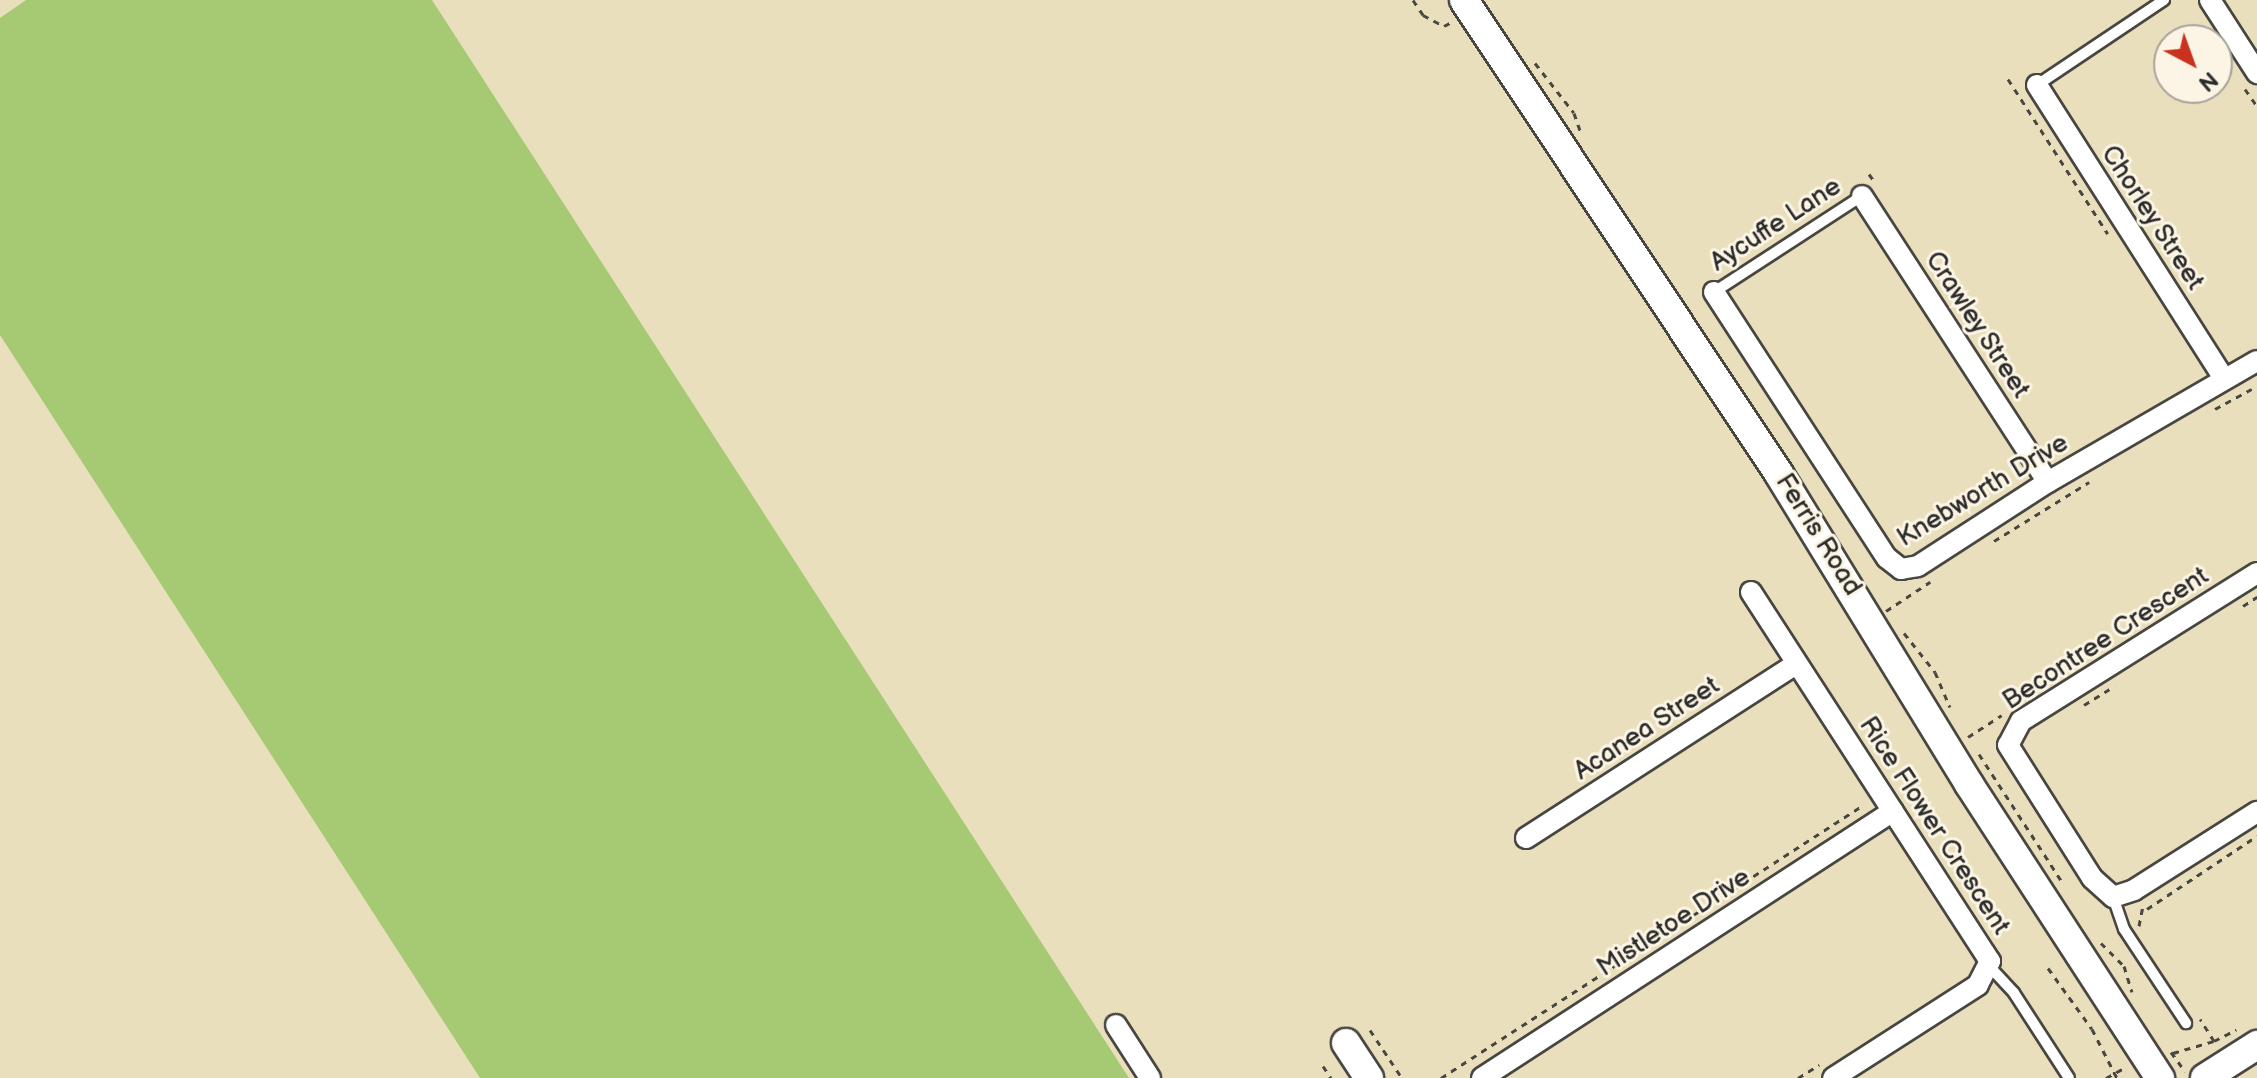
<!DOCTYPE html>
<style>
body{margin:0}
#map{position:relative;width:2257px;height:1078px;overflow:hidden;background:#e9dfbc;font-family:"Balsamiq Sans",sans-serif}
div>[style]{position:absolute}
.green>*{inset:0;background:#a6ca74}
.path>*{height:3px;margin-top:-1.5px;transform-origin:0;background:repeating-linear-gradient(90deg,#484641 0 6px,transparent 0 12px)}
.roads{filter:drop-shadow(2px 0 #484641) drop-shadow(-2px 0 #484641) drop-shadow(0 2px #484641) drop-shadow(0 -2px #484641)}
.lane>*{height:10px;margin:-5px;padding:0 5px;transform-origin:5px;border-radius:5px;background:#fff}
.street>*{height:20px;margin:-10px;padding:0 10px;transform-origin:10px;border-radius:10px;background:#fff}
.secondary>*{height:28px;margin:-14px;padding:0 14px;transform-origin:14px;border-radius:14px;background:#fff}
span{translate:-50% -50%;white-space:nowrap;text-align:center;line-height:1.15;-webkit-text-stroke:6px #fcf5e5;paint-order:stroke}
.street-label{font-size:26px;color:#2b2b2b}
.north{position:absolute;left:2153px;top:24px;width:80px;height:80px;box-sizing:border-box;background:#fcf5e5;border:2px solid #a8a49b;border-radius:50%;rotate:139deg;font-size:22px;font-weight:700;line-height:32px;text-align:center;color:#2b2b2b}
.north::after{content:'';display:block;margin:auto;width:28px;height:36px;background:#c8321e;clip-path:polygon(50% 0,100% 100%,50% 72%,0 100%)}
</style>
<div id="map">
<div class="green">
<div style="clip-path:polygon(26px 0,432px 0,1129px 1078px,480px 1078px,0 335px,0 18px)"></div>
</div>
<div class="path">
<div style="left:1413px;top:0;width:18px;rotate:56deg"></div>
<div style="left:1423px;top:15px;width:24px;rotate:28deg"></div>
<div style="left:1444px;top:26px;width:9px;rotate:-27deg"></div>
<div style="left:1535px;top:63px;width:63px;rotate:52deg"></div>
<div style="left:1574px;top:113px;width:21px;rotate:71deg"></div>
<div style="left:2008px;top:79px;width:184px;rotate:57.2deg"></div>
<div style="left:2245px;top:89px;width:21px;rotate:55deg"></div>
<div style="left:1869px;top:174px;width:9px;rotate:54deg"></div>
<div style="left:2215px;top:409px;width:48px;rotate:-28.7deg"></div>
<div style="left:1994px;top:541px;width:112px;rotate:-31.8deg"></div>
<div style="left:2243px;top:606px;width:17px;rotate:-33deg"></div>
<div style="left:1886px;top:611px;width:53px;rotate:-33.4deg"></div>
<div style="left:1904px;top:633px;width:50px;rotate:51.5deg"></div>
<div style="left:1935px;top:672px;width:38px;rotate:67deg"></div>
<div style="left:2084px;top:705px;width:36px;rotate:-32deg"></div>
<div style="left:1968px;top:737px;width:40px;rotate:-32.9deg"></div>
<div style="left:1979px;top:754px;width:153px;rotate:57deg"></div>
<div style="left:2147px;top:909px;width:132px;rotate:-33.6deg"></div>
<div style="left:2139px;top:926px;width:21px;rotate:-79deg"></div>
<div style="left:2101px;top:943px;width:33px;rotate:45deg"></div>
<div style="left:2124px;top:966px;width:27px;rotate:73deg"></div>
<div style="left:2048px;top:968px;width:75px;rotate:54.2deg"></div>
<div style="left:2092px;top:1029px;width:55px;rotate:63deg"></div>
<div style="left:1370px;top:1030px;width:58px;rotate:56.3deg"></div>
<div style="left:2214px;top:1041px;width:25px;rotate:-27deg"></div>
<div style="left:2171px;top:1052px;width:24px;rotate:54deg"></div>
<div style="left:2173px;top:1053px;width:43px;rotate:-16.3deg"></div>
<div style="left:2214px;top:1041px;width:26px;rotate:-122deg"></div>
<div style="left:1323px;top:1066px;width:14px;rotate:56deg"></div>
<div style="left:1441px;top:1078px;width:501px;rotate:-32.87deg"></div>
<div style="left:1798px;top:1078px;width:25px;rotate:-32deg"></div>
<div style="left:2106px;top:1078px;width:23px;rotate:-29deg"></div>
</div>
<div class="roads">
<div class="lane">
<div style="left:2037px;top:85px;width:153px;rotate:-33.8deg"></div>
<div style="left:1714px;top:292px;width:176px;rotate:-33deg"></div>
<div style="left:2113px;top:897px;width:34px;rotate:71deg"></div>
<div style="left:2124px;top:929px;width:113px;rotate:56.6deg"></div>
<div style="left:1990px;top:967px;width:35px;rotate:47deg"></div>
<div style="left:2014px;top:993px;width:101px;rotate:57.1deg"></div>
</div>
<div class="street">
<div style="left:2210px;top:0;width:87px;rotate:57.2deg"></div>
<div style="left:2037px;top:85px;width:348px;rotate:57.5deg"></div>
<div style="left:1862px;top:196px;width:341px;rotate:57deg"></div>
<div style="left:1714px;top:292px;width:317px;rotate:57deg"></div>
<div style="left:1887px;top:558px;width:18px;rotate:38deg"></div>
<div style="left:1901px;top:569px;width:17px;rotate:-10deg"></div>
<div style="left:1918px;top:566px;width:155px;rotate:-32.9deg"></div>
<div style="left:2048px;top:482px;width:241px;rotate:-30.1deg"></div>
<div style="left:2257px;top:573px;width:279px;rotate:147.9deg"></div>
<div style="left:2021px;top:721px;width:27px;rotate:118deg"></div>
<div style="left:2008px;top:745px;width:157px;rotate:57.7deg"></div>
<div style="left:2092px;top:878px;width:28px;rotate:42deg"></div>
<div style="left:2113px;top:897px;width:22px;rotate:-18deg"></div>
<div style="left:2134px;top:890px;width:146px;rotate:-32.4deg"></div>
<div style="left:1751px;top:592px;width:440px;rotate:57.1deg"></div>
<div style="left:1990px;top:961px;width:27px;rotate:117deg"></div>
<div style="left:1978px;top:985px;width:172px;rotate:147.3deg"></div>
<div style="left:1526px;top:838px;width:321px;rotate:-32.8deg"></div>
<div style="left:1116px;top:1025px;width:63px;rotate:57.3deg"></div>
<div style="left:1482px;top:1078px;width:490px;rotate:-33deg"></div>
</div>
<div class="secondary">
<div style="left:1464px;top:0;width:569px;rotate:56.39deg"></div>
<div style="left:1779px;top:474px;width:364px;rotate:58.5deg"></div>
<div style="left:1969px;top:784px;width:351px;rotate:57deg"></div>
<div style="left:1346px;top:1043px;width:42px;rotate:56.7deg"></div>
<div style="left:2205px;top:1078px;width:62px;rotate:-32.4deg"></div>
</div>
</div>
<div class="street-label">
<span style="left:2152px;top:218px;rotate:57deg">Chorley Street</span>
<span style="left:1776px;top:225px;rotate:-33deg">Aycuffe Lane</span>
<span style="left:1977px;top:325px;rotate:57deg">Crawley Street</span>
<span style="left:1983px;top:491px;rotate:-31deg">Knebworth Drive</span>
<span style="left:1818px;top:535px;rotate:58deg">Ferris Road</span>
<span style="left:2106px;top:639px;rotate:-33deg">Becontree Crescent</span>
<span style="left:1647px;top:729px;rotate:-33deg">Acanea Street</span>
<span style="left:1934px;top:826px;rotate:57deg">Rice Flower Crescent</span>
<span style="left:1674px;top:923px;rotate:-33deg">Mistletoe Drive</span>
</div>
<div class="north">N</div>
</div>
